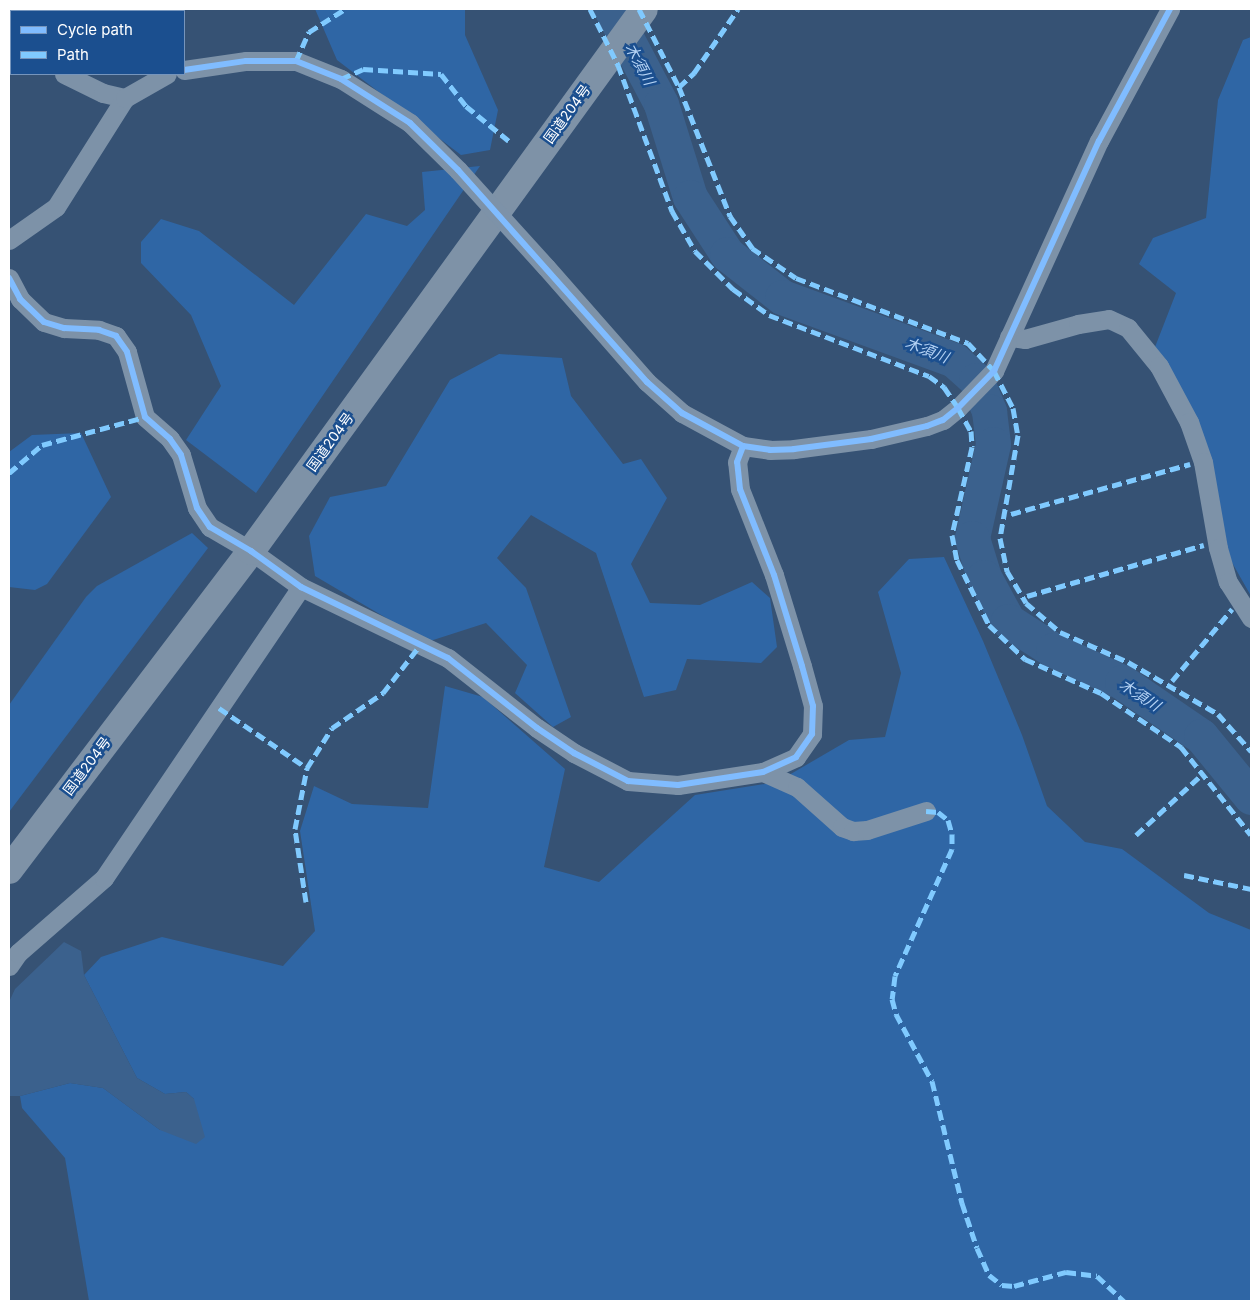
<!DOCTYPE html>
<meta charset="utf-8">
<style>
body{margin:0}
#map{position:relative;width:1260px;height:1310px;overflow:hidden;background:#365274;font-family:Inter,"Noto Sans JP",sans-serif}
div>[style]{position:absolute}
.green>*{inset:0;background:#2f66a5}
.water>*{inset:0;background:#3b618d}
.river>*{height:35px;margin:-17.5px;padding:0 17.5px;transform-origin:17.5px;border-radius:17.5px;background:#3b618d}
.street>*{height:19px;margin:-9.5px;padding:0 9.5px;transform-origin:9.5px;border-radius:9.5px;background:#7d92a8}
.highway>*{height:28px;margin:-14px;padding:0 14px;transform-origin:14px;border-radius:14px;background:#7e92a7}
.street-bridge>*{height:19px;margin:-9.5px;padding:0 9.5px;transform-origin:9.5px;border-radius:9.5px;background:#7d92a8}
.quiet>*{height:5px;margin-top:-2.5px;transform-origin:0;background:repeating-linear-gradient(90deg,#80caff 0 10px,transparent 0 15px)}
.cycleway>*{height:6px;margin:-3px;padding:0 3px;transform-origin:3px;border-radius:3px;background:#80bcff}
span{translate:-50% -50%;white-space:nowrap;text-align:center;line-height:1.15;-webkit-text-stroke:5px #1b4f8f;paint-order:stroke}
.street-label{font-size:14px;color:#fff}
.water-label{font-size:15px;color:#b5d3f5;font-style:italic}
.frame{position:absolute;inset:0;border:10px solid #fff;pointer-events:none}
.legend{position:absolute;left:10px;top:10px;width:175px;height:65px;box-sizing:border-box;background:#1b4f8f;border:1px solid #7695bc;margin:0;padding:6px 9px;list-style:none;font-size:15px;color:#fff}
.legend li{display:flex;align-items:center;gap:10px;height:25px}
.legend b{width:25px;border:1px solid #7695bc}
</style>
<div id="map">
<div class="green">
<div style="clip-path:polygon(315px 9px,465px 9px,465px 35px,498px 110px,490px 150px,461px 155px,337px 60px)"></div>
<div style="clip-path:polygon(1251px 37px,1251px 596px,1230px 559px,1209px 453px,1155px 347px,1176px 293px,1139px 264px,1153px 238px,1206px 218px,1218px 100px,1243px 40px)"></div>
<div style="clip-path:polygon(480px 166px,256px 493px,186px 440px,221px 386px,191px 315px,141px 263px,141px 242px,161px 219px,199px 231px,294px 305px,366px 214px,407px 226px,425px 210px,422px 172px)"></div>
<div style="clip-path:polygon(499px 354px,562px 358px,571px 396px,623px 464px,641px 459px,667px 498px,631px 564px,650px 603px,700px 605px,752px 582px,770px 598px,777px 647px,761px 663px,687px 659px,676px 690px,644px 697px,596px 553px,531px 515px,497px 558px,526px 588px,571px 717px,553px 727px,515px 693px,527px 665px,486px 623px,427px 642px,315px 576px,309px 536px,330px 497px,386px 486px,450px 380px)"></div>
<div style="clip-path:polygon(81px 433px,111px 497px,47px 584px,35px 590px,9px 587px,9px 452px,32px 435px)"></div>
<div style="clip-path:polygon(192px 533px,208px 548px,9px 812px,9px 705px,86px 597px,97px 586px)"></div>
<div style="clip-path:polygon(944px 557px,983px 641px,1022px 735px,1047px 806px,1085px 842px,1122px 849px,1209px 913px,1251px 930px,1251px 1301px,89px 1301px,65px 1158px,22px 1108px,20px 1096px,70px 1083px,103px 1088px,160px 1130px,194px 1099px,186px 1092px,165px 1094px,137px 1078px,84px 975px,101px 957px,162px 937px,283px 966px,315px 931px,300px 831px,314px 786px,352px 804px,428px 808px,445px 686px,483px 697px,565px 769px,544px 867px,599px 882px,695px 795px,777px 782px,849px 740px,885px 737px,901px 673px,878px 592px,909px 559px)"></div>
</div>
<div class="water">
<div style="clip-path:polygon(64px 942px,81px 951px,84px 975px,137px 1078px,165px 1094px,186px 1092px,194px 1099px,205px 1137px,196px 1144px,160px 1130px,103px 1088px,70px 1083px,20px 1096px,9px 1096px,9px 1002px,15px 989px)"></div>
</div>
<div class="river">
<div style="left:611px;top:9px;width:107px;rotate:62.2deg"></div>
<div style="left:661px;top:104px;width:97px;rotate:72.7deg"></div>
<div style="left:690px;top:197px;width:68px;rotate:57deg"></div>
<div style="left:727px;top:254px;width:70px;rotate:38deg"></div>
<div style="left:782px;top:297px;width:183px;rotate:20.1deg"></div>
<div style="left:954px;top:360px;width:30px;rotate:42deg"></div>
<div style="left:976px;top:380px;width:34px;rotate:67deg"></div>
<div style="left:989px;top:411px;width:33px;rotate:83deg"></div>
<div style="left:993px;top:444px;width:96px;rotate:102.6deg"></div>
<div style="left:972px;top:538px;width:41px;rotate:72.9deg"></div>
<div style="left:984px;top:577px;width:50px;rotate:61.4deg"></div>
<div style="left:1008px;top:621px;width:54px;rotate:32.8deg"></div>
<div style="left:1053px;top:650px;width:76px;rotate:24.9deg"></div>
<div style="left:1122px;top:682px;width:96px;rotate:34.4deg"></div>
<div style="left:1201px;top:736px;width:79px;rotate:50.7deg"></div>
</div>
<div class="street">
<div style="left:161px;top:9px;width:2px;rotate:90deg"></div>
<div style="left:9px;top:46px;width:2px;rotate:27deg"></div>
<div style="left:184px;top:70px;width:63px;rotate:-8.3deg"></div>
<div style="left:246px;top:61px;width:50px"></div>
<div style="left:296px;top:61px;width:48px;rotate:21.8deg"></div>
<div style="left:341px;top:79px;width:82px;rotate:32.5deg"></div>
<div style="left:410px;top:123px;width:67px;rotate:44.4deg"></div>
<div style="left:64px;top:74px;width:43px;rotate:26deg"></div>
<div style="left:103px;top:93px;width:23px;rotate:13deg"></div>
<div style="left:9px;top:240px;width:57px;rotate:-35.1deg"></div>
<div style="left:56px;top:207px;width:129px;rotate:-57.7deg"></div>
<div style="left:125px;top:98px;width:48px;rotate:-29.7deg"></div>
<div style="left:546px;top:267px;width:153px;rotate:48.7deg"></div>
<div style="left:647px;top:382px;width:47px;rotate:41.5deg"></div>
<div style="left:682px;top:413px;width:69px;rotate:28.4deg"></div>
<div style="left:743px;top:446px;width:27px;rotate:8deg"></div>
<div style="left:770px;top:450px;width:24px;rotate:-2deg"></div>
<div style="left:794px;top:449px;width:78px;rotate:-7.4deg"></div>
<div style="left:871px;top:439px;width:57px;rotate:-13.1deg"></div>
<div style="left:927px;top:426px;width:17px;rotate:-21deg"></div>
<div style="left:943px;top:420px;width:19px;rotate:-39deg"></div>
<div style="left:958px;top:408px;width:52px;rotate:-45.8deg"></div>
<div style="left:994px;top:371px;width:253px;rotate:-65.5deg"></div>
<div style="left:1099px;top:141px;width:150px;rotate:-61.7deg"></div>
<div style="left:9px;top:278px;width:24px;rotate:62deg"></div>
<div style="left:20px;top:299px;width:33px;rotate:44deg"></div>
<div style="left:44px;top:322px;width:21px;rotate:17deg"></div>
<div style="left:64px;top:328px;width:35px;rotate:3deg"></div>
<div style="left:99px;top:330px;width:18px;rotate:19deg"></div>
<div style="left:116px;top:336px;width:19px;rotate:55deg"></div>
<div style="left:127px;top:352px;width:67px;rotate:74.5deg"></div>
<div style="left:145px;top:417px;width:33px;rotate:41deg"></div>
<div style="left:170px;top:439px;width:19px;rotate:55deg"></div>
<div style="left:181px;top:455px;width:55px;rotate:73.2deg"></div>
<div style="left:197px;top:508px;width:23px;rotate:56deg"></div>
<div style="left:210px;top:527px;width:48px;rotate:30.3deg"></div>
<div style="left:251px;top:551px;width:62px;rotate:35.8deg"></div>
<div style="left:301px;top:587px;width:163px;rotate:25.8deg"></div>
<div style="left:448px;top:658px;width:113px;rotate:38.2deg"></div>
<div style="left:537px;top:728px;width:45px;rotate:34deg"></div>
<div style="left:574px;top:753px;width:61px;rotate:27.4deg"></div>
<div style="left:628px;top:781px;width:50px;rotate:4.6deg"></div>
<div style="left:678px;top:785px;width:86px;rotate:-8.7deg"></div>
<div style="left:763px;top:772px;width:36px;rotate:-24deg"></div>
<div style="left:796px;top:757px;width:28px;rotate:-55deg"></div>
<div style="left:812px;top:734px;width:28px;rotate:-88deg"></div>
<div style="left:813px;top:706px;width:41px;rotate:-105.4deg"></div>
<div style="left:802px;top:666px;width:95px;rotate:-107.1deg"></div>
<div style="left:774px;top:575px;width:92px;rotate:-111.6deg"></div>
<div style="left:740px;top:489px;width:27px;rotate:-96deg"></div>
<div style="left:737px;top:462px;width:17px;rotate:-69deg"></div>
<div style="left:1009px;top:337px;width:16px;rotate:7deg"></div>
<div style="left:1025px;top:339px;width:55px;rotate:-15.8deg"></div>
<div style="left:1078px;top:324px;width:31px;rotate:-9deg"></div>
<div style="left:1109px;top:319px;width:21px;rotate:25deg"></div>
<div style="left:1128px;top:328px;width:49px;rotate:50.8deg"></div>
<div style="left:1159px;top:366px;width:64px;rotate:61.8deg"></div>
<div style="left:1189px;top:422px;width:42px;rotate:70.7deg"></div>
<div style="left:1203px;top:462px;width:87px;rotate:80.1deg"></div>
<div style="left:1218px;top:548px;width:35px;rotate:74deg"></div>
<div style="left:1228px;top:582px;width:43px;rotate:57.4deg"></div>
<div style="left:763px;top:772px;width:37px;rotate:24deg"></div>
<div style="left:797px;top:787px;width:60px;rotate:41.6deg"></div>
<div style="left:842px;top:827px;width:12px;rotate:20deg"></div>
<div style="left:853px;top:831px;width:14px;rotate:-4deg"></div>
<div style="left:867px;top:830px;width:62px;rotate:-17.9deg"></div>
<div style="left:9px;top:966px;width:16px;rotate:-55deg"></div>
<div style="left:18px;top:953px;width:114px;rotate:-41.1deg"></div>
<div style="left:104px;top:878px;width:351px;rotate:-55.9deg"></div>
</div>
<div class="highway">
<div style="left:9px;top:870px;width:400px;rotate:-52.8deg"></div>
<div style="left:251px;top:551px;width:669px;rotate:-54.05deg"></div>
</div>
<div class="street-bridge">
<div style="left:458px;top:170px;width:131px;rotate:47.8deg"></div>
</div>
<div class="quiet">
<div style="left:590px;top:9px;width:63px;rotate:63.4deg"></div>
<div style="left:618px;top:65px;width:156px;rotate:69.7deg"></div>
<div style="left:672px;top:211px;width:46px;rotate:60.1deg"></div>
<div style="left:695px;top:251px;width:54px;rotate:45deg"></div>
<div style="left:733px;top:289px;width:44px;rotate:35.8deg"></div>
<div style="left:769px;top:315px;width:171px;rotate:20.9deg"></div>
<div style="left:929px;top:376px;width:19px;rotate:36deg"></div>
<div style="left:944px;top:387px;width:25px;rotate:56deg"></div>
<div style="left:958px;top:408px;width:26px;rotate:61deg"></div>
<div style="left:971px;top:431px;width:16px;rotate:86deg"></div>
<div style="left:972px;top:447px;width:90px;rotate:102.8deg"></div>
<div style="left:952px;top:535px;width:25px;rotate:79deg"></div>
<div style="left:957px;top:560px;width:72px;rotate:63.8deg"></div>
<div style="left:989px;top:625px;width:50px;rotate:43.4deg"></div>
<div style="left:1025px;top:659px;width:83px;rotate:24.1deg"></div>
<div style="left:1101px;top:693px;width:97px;rotate:34deg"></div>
<div style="left:1181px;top:747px;width:112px;rotate:51.5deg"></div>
<div style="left:639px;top:9px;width:88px;rotate:62.9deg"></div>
<div style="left:679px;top:87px;width:139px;rotate:68.4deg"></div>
<div style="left:730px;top:216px;width:39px;rotate:55deg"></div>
<div style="left:752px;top:248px;width:53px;rotate:34.3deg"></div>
<div style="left:796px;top:278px;width:184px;rotate:20.7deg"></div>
<div style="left:968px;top:343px;width:38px;rotate:47deg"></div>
<div style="left:994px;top:371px;width:42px;rotate:62.8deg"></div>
<div style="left:1013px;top:408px;width:27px;rotate:80deg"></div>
<div style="left:1018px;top:435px;width:105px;rotate:99.9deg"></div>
<div style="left:1000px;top:538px;width:34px;rotate:78deg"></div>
<div style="left:1007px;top:571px;width:37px;rotate:59deg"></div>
<div style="left:1026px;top:603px;width:45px;rotate:40.5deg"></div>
<div style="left:1060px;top:632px;width:74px;rotate:23.8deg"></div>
<div style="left:1128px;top:662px;width:104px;rotate:30deg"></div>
<div style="left:1218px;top:714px;width:50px;rotate:48.3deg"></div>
<div style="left:296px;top:61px;width:32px;rotate:-66deg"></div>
<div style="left:309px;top:32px;width:43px;rotate:-32.6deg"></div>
<div style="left:341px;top:79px;width:24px;rotate:-24deg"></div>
<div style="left:363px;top:69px;width:78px;rotate:3.7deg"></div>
<div style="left:441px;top:74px;width:41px;rotate:52deg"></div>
<div style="left:466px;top:106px;width:55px;rotate:39.1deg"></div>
<div style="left:679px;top:87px;width:21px;rotate:-43deg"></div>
<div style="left:694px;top:73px;width:78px;rotate:-55.5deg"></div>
<div style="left:9px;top:473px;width:43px;rotate:-40.3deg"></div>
<div style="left:42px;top:445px;width:107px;rotate:-15.2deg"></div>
<div style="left:1011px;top:514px;width:186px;rotate:-15.6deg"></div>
<div style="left:1027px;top:596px;width:184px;rotate:-16.1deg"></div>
<div style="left:1172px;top:681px;width:94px;rotate:-50.2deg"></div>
<div style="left:219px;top:708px;width:107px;rotate:34.3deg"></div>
<div style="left:926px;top:811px;width:12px;rotate:5deg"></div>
<div style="left:938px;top:812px;width:13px;rotate:39deg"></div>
<div style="left:948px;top:820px;width:15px;rotate:74deg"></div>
<div style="left:952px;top:834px;width:15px;rotate:90deg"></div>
<div style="left:952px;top:849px;width:139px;rotate:114.2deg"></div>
<div style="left:895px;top:976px;width:23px;rotate:97deg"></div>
<div style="left:892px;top:999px;width:16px;rotate:75deg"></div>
<div style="left:896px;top:1014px;width:76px;rotate:61.8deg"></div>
<div style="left:932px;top:1081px;width:126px;rotate:76.2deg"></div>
<div style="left:962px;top:1203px;width:47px;rotate:71.6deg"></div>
<div style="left:977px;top:1248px;width:30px;rotate:66deg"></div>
<div style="left:989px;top:1275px;width:16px;rotate:38deg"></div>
<div style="left:1002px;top:1285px;width:12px;rotate:5deg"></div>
<div style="left:1014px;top:1286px;width:54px;rotate:-15.1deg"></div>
<div style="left:1066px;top:1272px;width:31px;rotate:7deg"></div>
<div style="left:1097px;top:1276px;width:37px;rotate:43deg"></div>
<div style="left:1136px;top:835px;width:86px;rotate:-42.6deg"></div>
<div style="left:1184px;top:875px;width:68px;rotate:11.8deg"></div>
<div style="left:306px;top:902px;width:74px;rotate:-98.6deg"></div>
<div style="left:295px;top:829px;width:62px;rotate:-78.9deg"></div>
<div style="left:307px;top:768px;width:47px;rotate:-58deg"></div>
<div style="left:332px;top:728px;width:62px;rotate:-34.5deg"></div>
<div style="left:383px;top:693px;width:62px;rotate:-52.2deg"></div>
</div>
<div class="cycleway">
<div style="left:184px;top:70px;width:63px;rotate:-8.3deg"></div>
<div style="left:246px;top:61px;width:50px"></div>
<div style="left:296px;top:61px;width:48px;rotate:21.8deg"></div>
<div style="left:341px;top:79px;width:82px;rotate:32.5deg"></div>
<div style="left:410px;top:123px;width:67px;rotate:44.4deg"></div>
<div style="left:458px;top:170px;width:284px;rotate:48.3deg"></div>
<div style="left:647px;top:382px;width:47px;rotate:41.5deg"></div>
<div style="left:682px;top:413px;width:69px;rotate:28.4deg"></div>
<div style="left:743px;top:446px;width:27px;rotate:8deg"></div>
<div style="left:770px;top:450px;width:24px;rotate:-2deg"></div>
<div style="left:794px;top:449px;width:78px;rotate:-7.4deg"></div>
<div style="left:871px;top:439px;width:57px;rotate:-13.1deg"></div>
<div style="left:927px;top:426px;width:17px;rotate:-21deg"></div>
<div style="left:943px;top:420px;width:19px;rotate:-39deg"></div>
<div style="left:958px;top:408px;width:52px;rotate:-45.8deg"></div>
<div style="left:994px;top:371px;width:253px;rotate:-65.5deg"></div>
<div style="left:1099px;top:141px;width:150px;rotate:-61.7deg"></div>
<div style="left:9px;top:278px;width:24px;rotate:62deg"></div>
<div style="left:20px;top:299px;width:33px;rotate:44deg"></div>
<div style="left:44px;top:322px;width:21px;rotate:17deg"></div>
<div style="left:64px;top:328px;width:35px;rotate:3deg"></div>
<div style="left:99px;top:330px;width:18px;rotate:19deg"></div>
<div style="left:116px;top:336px;width:19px;rotate:55deg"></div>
<div style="left:127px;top:352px;width:67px;rotate:74.5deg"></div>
<div style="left:145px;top:417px;width:33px;rotate:41deg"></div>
<div style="left:170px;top:439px;width:19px;rotate:55deg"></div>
<div style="left:181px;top:455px;width:55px;rotate:73.2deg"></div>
<div style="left:197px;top:508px;width:23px;rotate:56deg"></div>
<div style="left:210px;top:527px;width:48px;rotate:30.3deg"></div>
<div style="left:251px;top:551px;width:62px;rotate:35.8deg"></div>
<div style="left:301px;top:587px;width:163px;rotate:25.8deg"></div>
<div style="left:448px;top:658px;width:113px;rotate:38.2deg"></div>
<div style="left:537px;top:728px;width:45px;rotate:34deg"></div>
<div style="left:574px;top:753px;width:61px;rotate:27.4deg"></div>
<div style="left:628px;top:781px;width:50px;rotate:4.6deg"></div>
<div style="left:678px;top:785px;width:86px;rotate:-8.7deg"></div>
<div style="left:763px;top:772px;width:36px;rotate:-24deg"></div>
<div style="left:796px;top:757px;width:28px;rotate:-55deg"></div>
<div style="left:812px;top:734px;width:28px;rotate:-88deg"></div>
<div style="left:813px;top:706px;width:41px;rotate:-105.4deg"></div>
<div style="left:802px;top:666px;width:95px;rotate:-107.1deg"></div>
<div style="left:774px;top:575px;width:92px;rotate:-111.6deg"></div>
<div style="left:740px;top:489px;width:27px;rotate:-96deg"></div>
<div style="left:737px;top:462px;width:17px;rotate:-69deg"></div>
</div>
<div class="street-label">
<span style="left:567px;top:114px;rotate:-54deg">国道204号</span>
<span style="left:330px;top:442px;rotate:-54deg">国道204号</span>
<span style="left:87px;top:766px;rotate:-53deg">国道204号</span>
</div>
<div class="water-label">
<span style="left:640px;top:64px;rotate:62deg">木須川</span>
<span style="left:927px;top:350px;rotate:21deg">木須川</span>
<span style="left:1140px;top:695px;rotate:33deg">木須川</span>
</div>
<div class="frame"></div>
<ul class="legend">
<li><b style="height:6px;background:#80bcff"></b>Cycle path</li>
<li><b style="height:6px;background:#80caff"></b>Path</li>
</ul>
</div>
